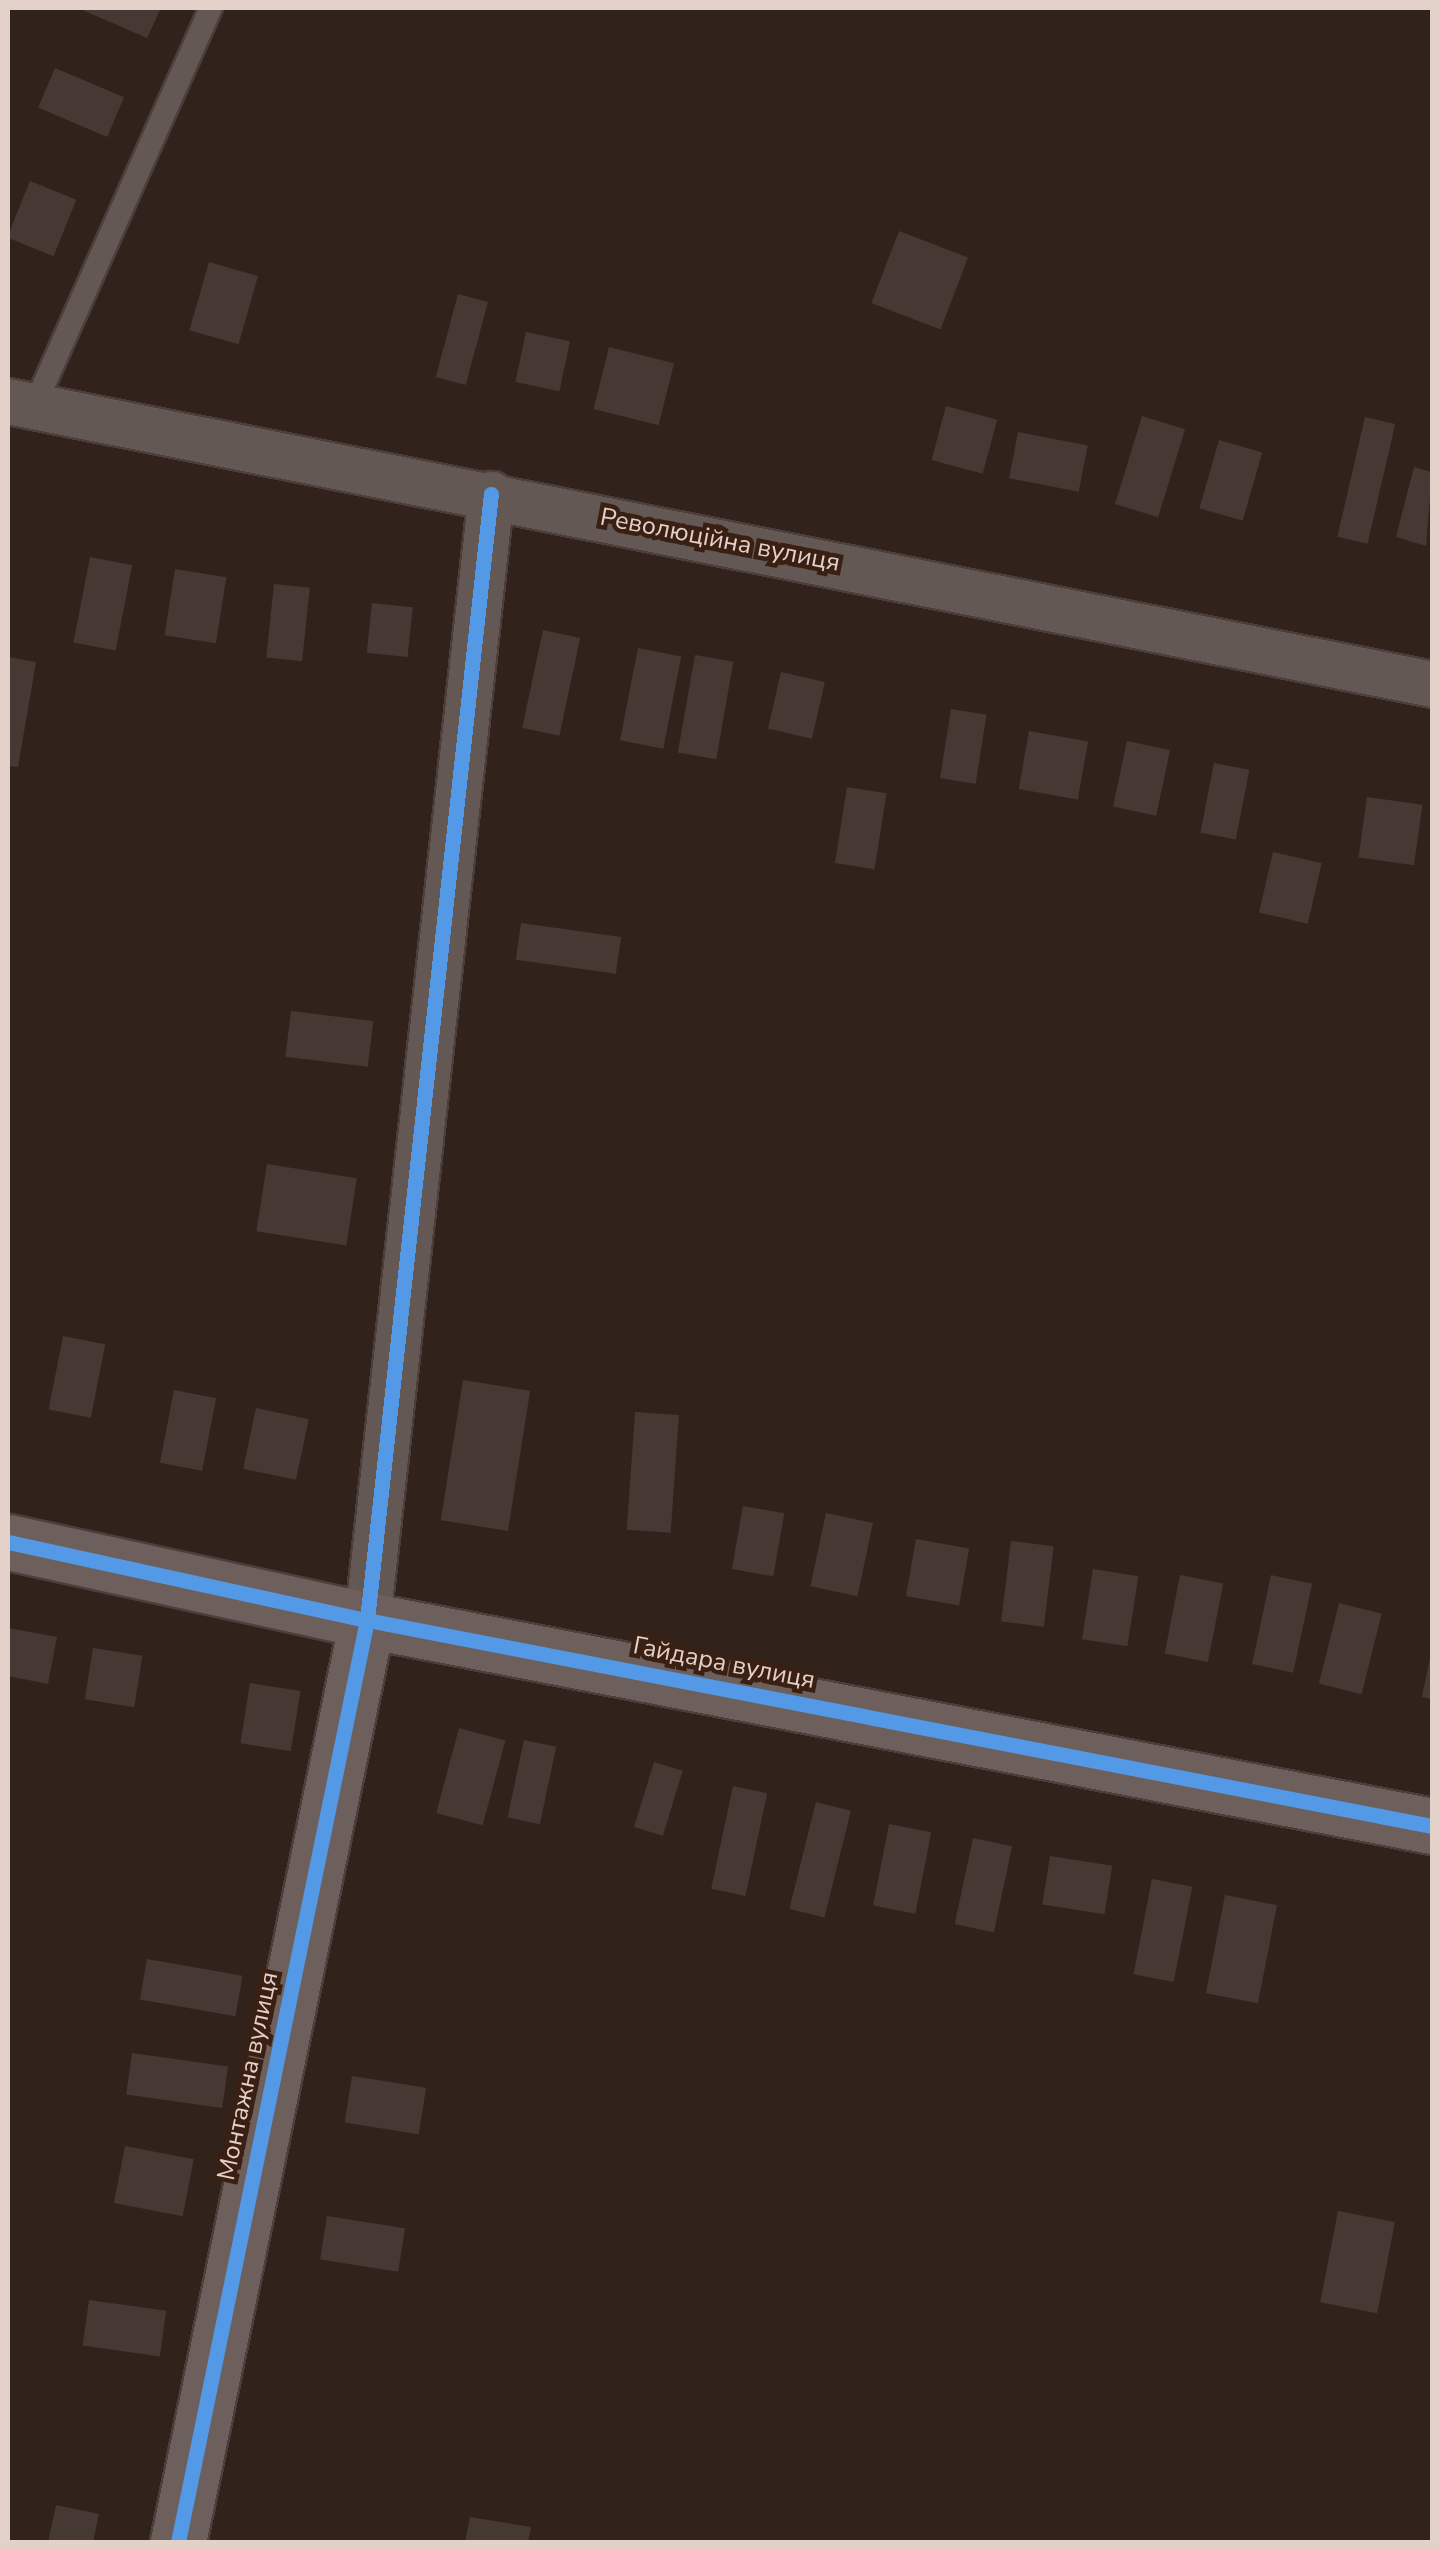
<!DOCTYPE html>
<meta charset="utf-8">
<style>
body{margin:0}
#map{position:relative;width:1440px;height:2550px;overflow:hidden;background:#31221c;font-family:"Nunito Sans",sans-serif}
div>[style]{position:absolute}
.building>*{inset:0;background:#463934;transform-origin:0 0}
.roads{filter:drop-shadow(2px 0 #4c3f3b) drop-shadow(-2px 0 #4c3f3b) drop-shadow(0 2px #4c3f3b) drop-shadow(0 -2px #4c3f3b)}
.lane>*{height:22px;margin:-11px;padding:0 11px;transform-origin:11px;border-radius:11px;background:#645854}
.street>*{height:45px;margin:-22.5px;padding:0 22.5px;transform-origin:22.5px;border-radius:22.5px;background:#645854}
.secondary>*{height:55px;margin:-27.5px;padding:0 27.5px;transform-origin:27.5px;border-radius:27.5px;background:#6d5f5b}
.cycleway>*{height:15px;margin:-7.5px;padding:0 7.5px;transform-origin:7.5px;border-radius:7.5px;background:#5399e6}
span{translate:-50% -50%;white-space:nowrap;text-align:center;line-height:1.15;-webkit-text-stroke:9px #3a1f13;paint-order:stroke}
.street-label{font-size:25px;color:#e3d0c9}
.frame{position:absolute;inset:0;border:10px solid #e3d0c9;pointer-events:none}
</style>
<div id="map">
<div class="building">
<div style="clip-path:polygon(78px 8px,161px 8px,147px 38px)"></div>
<div style="left:55px;top:68px;width:75px;height:43px;rotate:23deg"></div>
<div style="left:30px;top:181px;width:50px;height:61px;rotate:22deg"></div>
<div style="left:899px;top:231px;width:74px;height:77px;rotate:21deg"></div>
<div style="left:209px;top:262px;width:51px;height:71px;rotate:16deg"></div>
<div style="left:458px;top:294px;width:31px;height:86px;rotate:15deg"></div>
<div style="left:526px;top:332px;width:45px;height:51px;rotate:12deg"></div>
<div style="left:609px;top:347px;width:67px;height:64px;rotate:14deg"></div>
<div style="left:946px;top:406px;width:53px;height:56px;rotate:15deg"></div>
<div style="left:1142px;top:416px;width:45px;height:92px;rotate:17deg"></div>
<div style="left:1365px;top:417px;width:31px;height:123px;rotate:13deg"></div>
<div style="left:1018px;top:432px;width:71px;height:47px;rotate:11deg"></div>
<div style="left:1219px;top:440px;width:45px;height:71px;rotate:16deg"></div>
<div style="clip-path:polygon(1414px 467px,1432px 472px,1426px 546px,1396px 537px)"></div>
<div style="left:90px;top:557px;width:43px;height:87px;rotate:11deg"></div>
<div style="left:175px;top:569px;width:52px;height:67px;rotate:9deg"></div>
<div style="left:274px;top:584px;width:36px;height:74px;rotate:6deg"></div>
<div style="left:372px;top:603px;width:41px;height:50px;rotate:6deg"></div>
<div style="left:543px;top:630px;width:38px;height:100px;rotate:12deg"></div>
<div style="left:638px;top:648px;width:44px;height:94px;rotate:11deg"></div>
<div style="left:695px;top:655px;width:39px;height:99px;rotate:10deg"></div>
<div style="clip-path:polygon(8px 657px,36px 662px,18px 767px,8px 766px)"></div>
<div style="left:781px;top:672px;width:45px;height:58px;rotate:13deg"></div>
<div style="left:951px;top:709px;width:36px;height:70px;rotate:9deg"></div>
<div style="left:1029px;top:731px;width:60px;height:59px;rotate:10deg"></div>
<div style="left:1127px;top:741px;width:44px;height:67px;rotate:12deg"></div>
<div style="left:1214px;top:763px;width:36px;height:71px;rotate:11deg"></div>
<div style="left:847px;top:787px;width:40px;height:77px;rotate:9deg"></div>
<div style="left:1367px;top:797px;width:56px;height:61px;rotate:8deg"></div>
<div style="left:1273px;top:852px;width:50px;height:62px;rotate:13deg"></div>
<div style="left:521px;top:923px;width:101px;height:37px;rotate:8deg"></div>
<div style="left:291px;top:1011px;width:83px;height:46px;rotate:7deg"></div>
<div style="left:267px;top:1164px;width:91px;height:68px;rotate:9deg"></div>
<div style="left:63px;top:1336px;width:43px;height:75px;rotate:11deg"></div>
<div style="left:463px;top:1380px;width:68px;height:142px;rotate:9deg"></div>
<div style="left:174px;top:1390px;width:43px;height:74px;rotate:11deg"></div>
<div style="left:256px;top:1408px;width:54px;height:62px;rotate:12deg"></div>
<div style="left:635px;top:1412px;width:44px;height:118px;rotate:4deg"></div>
<div style="left:743px;top:1506px;width:42px;height:64px;rotate:10deg"></div>
<div style="left:826px;top:1513px;width:48px;height:75px;rotate:12deg"></div>
<div style="left:916px;top:1539px;width:54px;height:58px;rotate:10deg"></div>
<div style="left:1011px;top:1541px;width:43px;height:81px;rotate:7deg"></div>
<div style="left:1093px;top:1569px;width:46px;height:71px;rotate:9deg"></div>
<div style="left:1180px;top:1575px;width:44px;height:80px;rotate:11deg"></div>
<div style="left:1271px;top:1575px;width:42px;height:91px;rotate:12deg"></div>
<div style="left:1339px;top:1603px;width:44px;height:83px;rotate:14deg"></div>
<div style="clip-path:polygon(8px 1628px,57px 1637px,48px 1684px,8px 1676px)"></div>
<div style="left:93px;top:1648px;width:50px;height:52px;rotate:9deg"></div>
<div style="clip-path:polygon(1431px 1653px,1432px 1654px,1432px 1699px,1422px 1697px)"></div>
<div style="left:250px;top:1683px;width:51px;height:61px;rotate:9deg"></div>
<div style="left:459px;top:1728px;width:48px;height:88px;rotate:15deg"></div>
<div style="left:524px;top:1740px;width:33px;height:79px;rotate:12deg"></div>
<div style="left:654px;top:1762px;width:30px;height:68px;rotate:17deg"></div>
<div style="left:733px;top:1786px;width:35px;height:105px;rotate:12deg"></div>
<div style="left:816px;top:1802px;width:36px;height:110px;rotate:14deg"></div>
<div style="left:889px;top:1824px;width:43px;height:83px;rotate:11deg"></div>
<div style="left:973px;top:1838px;width:40px;height:88px;rotate:12deg"></div>
<div style="left:1050px;top:1856px;width:63px;height:49px;rotate:9deg"></div>
<div style="left:1152px;top:1879px;width:41px;height:97px;rotate:11deg"></div>
<div style="left:1225px;top:1895px;width:53px;height:100px;rotate:11deg"></div>
<div style="left:147px;top:1959px;width:97px;height:41px;rotate:10deg"></div>
<div style="left:132px;top:2053px;width:97px;height:42px;rotate:8deg"></div>
<div style="left:352px;top:2076px;width:75px;height:47px;rotate:9deg"></div>
<div style="left:125px;top:2146px;width:70px;height:58px;rotate:11deg"></div>
<div style="left:1338px;top:2211px;width:58px;height:93px;rotate:11deg"></div>
<div style="left:327px;top:2216px;width:79px;height:44px;rotate:9deg"></div>
<div style="left:89px;top:2300px;width:78px;height:46px;rotate:8deg"></div>
<div style="clip-path:polygon(56px 2505px,99px 2514px,93px 2542px,48px 2542px)"></div>
<div style="clip-path:polygon(470px 2517px,531px 2527px,528px 2542px,465px 2542px)"></div>
</div>
<div class="roads">
<div class="lane">
<div style="left:34px;top:407px;width:436px;rotate:-66.1deg"></div>
</div>
<div class="street">
<div style="left:8px;top:401px;width:1452px;rotate:11.24deg"></div>
<div style="left:367px;top:1620px;width:1133px;rotate:-83.72deg"></div>
</div>
<div class="secondary">
<div style="left:8px;top:1542px;width:367px;rotate:12.3deg"></div>
<div style="left:367px;top:1620px;width:1085px;rotate:10.95deg"></div>
<div style="left:178px;top:2542px;width:941px;rotate:-78.42deg"></div>
</div>
</div>
<div class="cycleway">
<div style="left:8px;top:1542px;width:367px;rotate:12.3deg"></div>
<div style="left:367px;top:1620px;width:1085px;rotate:10.95deg"></div>
<div style="left:178px;top:2542px;width:941px;rotate:-78.42deg"></div>
<div style="left:367px;top:1620px;width:1133px;rotate:-83.72deg"></div>
</div>
<div class="street-label">
<span style="left:720px;top:540px;rotate:11deg">Революційна вулиця</span>
<span style="left:724px;top:1663px;rotate:11deg">Гайдара вулиця</span>
<span style="left:248px;top:2076px;rotate:-78deg">Монтажна вулиця</span>
</div>
<div class="frame"></div>
</div>
